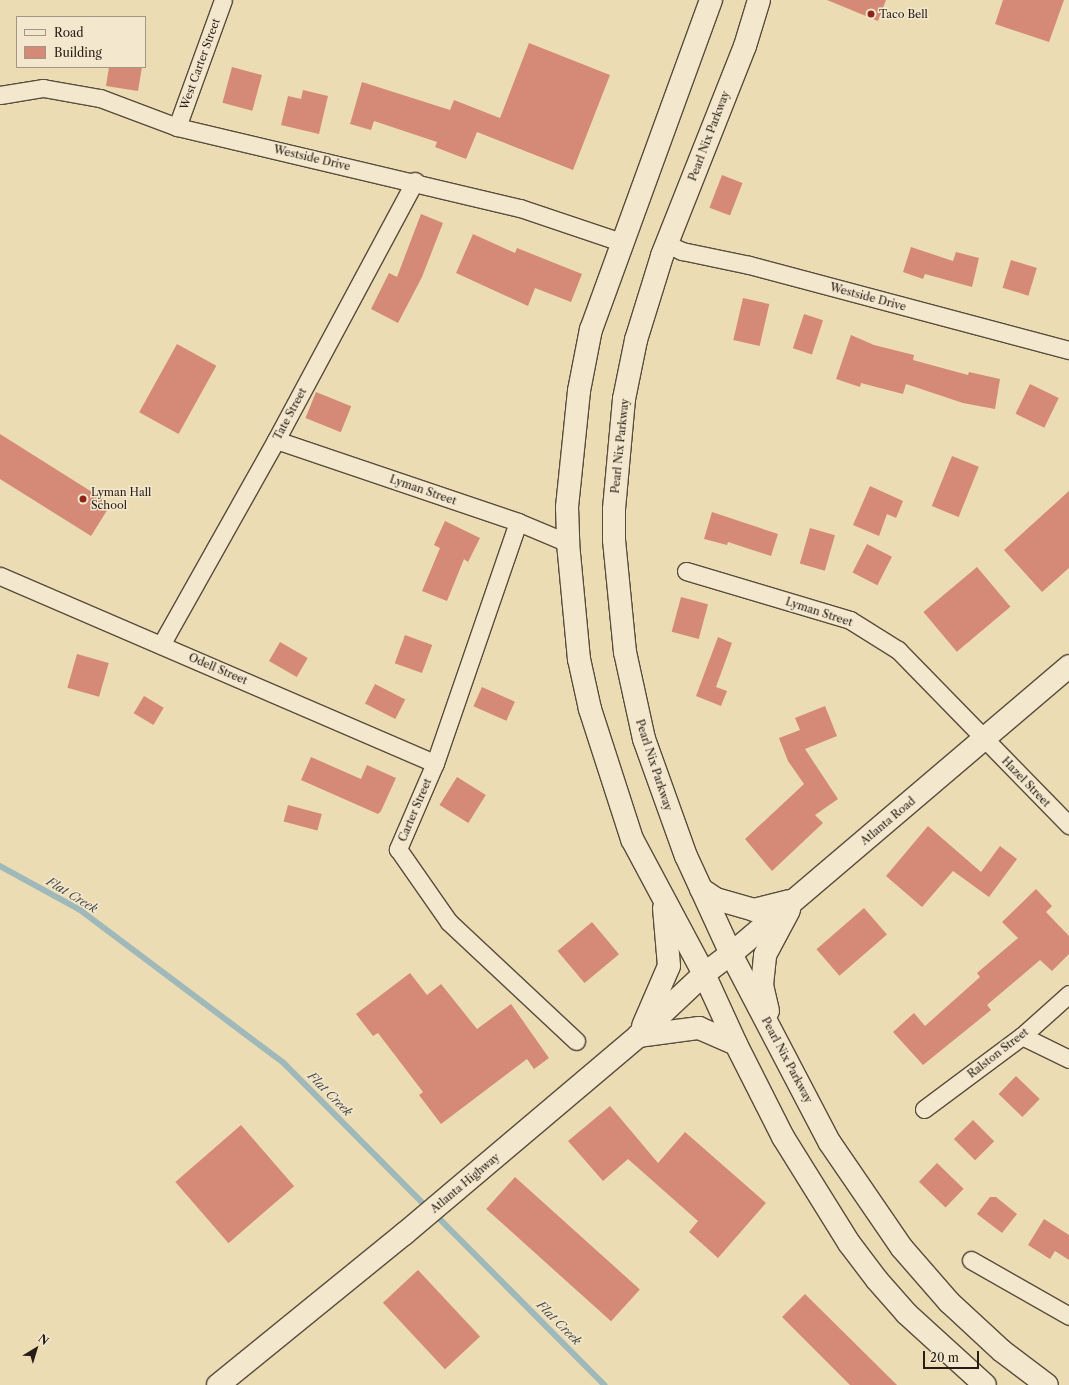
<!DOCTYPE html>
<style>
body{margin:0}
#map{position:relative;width:1069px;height:1385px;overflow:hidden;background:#ecdcb3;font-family:"Libre Caslon Text",serif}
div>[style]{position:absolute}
.stream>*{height:5.5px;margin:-2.75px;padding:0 2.75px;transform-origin:2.75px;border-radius:2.75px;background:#9fb8b9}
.building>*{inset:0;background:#d58a77;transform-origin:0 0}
.roads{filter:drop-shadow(1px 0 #594d3d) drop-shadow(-1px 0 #594d3d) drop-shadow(0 1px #594d3d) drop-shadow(0 -1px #594d3d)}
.minor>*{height:17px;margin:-8.5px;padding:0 8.5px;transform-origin:8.5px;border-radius:8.5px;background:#f3e8ce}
.secondary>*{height:22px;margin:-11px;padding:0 11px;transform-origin:11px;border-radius:11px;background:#f3e8ce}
.dots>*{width:11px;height:11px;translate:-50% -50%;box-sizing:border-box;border:2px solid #f3e8ce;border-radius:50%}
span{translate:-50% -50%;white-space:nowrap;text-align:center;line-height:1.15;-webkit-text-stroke:3px #f3e8ce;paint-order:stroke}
.poi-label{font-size:11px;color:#281d16}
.left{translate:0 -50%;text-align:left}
.street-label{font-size:11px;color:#281d16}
.water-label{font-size:12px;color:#4c4c47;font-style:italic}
.legend{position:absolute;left:16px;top:16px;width:130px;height:52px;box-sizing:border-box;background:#f3e8ce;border:1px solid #a29784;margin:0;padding:5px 7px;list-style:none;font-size:12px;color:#281d16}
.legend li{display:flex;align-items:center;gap:8px;height:20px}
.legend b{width:20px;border:1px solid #a29784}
.north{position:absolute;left:16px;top:1329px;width:40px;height:40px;-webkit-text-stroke:3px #f3e8ce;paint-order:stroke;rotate:38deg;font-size:11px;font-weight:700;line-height:16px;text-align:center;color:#281d16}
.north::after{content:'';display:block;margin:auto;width:14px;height:18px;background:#281d16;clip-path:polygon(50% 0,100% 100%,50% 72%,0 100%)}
.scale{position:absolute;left:923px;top:1351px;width:56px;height:18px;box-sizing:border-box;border:2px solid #281d16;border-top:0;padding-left:5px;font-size:12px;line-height:14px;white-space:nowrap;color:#281d16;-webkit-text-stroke:3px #f3e8ce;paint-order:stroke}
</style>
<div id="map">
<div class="stream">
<div style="left:0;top:866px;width:90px;rotate:28.6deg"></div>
<div style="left:79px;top:909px;width:256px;rotate:36.9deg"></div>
<div style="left:284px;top:1063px;width:204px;rotate:45.2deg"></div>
<div style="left:435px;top:1214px;width:241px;rotate:45.2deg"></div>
</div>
<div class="building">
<div style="clip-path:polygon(827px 0,886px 0,878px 21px)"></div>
<div style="clip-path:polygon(1003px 0,1064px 0,1049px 42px,995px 24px)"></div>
<div style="clip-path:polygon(529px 43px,610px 75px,573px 170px,477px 132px,466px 159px,435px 147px,437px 142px,374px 121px,371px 130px,350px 124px,362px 82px,450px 110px,454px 100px,500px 118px)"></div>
<div style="clip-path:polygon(109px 67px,142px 67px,138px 91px,106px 86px)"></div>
<div style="left:232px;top:67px;width:31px;height:37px;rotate:15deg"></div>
<div style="clip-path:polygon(303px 90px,328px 96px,319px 134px,281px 125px,288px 96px,301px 99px)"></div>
<div style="left:722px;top:175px;width:22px;height:35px;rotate:21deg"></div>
<div style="clip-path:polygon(421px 214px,443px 223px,422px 277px,398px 323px,371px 309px,389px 273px,397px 277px)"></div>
<div style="clip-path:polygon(473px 234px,515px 253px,517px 248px,582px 274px,571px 302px,535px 288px,528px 306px,456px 273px)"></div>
<div style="clip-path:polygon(911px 247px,953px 261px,956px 252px,979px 258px,972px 287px,925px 274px,923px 279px,903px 272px)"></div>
<div style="left:1011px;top:260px;width:27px;height:29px;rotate:17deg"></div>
<div style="left:743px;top:298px;width:27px;height:43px;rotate:13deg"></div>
<div style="left:804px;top:314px;width:20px;height:36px;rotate:18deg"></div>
<div style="clip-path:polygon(851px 335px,874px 345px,914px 355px,913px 360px,968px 375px,969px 372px,1000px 379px,995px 409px,963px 403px,906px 384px,903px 394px,861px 383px,860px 387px,836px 379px)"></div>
<div style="left:177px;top:344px;width:45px;height:78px;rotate:29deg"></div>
<div style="left:1030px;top:384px;width:32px;height:33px;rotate:26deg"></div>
<div style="left:316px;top:392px;width:38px;height:28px;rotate:22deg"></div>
<div style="clip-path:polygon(0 434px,111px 504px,91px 536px,0 479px)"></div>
<div style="left:952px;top:456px;width:29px;height:54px;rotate:22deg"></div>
<div style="clip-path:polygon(870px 486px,903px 501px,896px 518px,887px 514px,879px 536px,853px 525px)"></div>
<div style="clip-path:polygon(1069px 491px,1069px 568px,1042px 592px,1004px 550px)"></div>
<div style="clip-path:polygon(712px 512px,778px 534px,771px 556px,728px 542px,727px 545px,704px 539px)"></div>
<div style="clip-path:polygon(445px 521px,480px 538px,468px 562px,464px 559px,447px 601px,422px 591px,440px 548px,434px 545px)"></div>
<div style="left:810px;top:528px;width:26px;height:37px;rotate:16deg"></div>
<div style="left:867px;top:544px;width:28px;height:32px;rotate:27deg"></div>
<div style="left:977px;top:567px;width:52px;height:70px;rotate:50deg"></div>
<div style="left:681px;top:597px;width:28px;height:36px;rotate:15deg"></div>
<div style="left:405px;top:635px;width:29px;height:30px;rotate:20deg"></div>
<div style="clip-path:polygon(718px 637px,732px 643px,716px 687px,727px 691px,721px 706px,696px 696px)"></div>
<div style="left:280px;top:642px;width:32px;height:22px;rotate:30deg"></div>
<div style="left:77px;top:654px;width:33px;height:35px;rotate:16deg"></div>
<div style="left:375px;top:684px;width:34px;height:22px;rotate:27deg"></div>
<div style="left:482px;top:687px;width:36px;height:21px;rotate:24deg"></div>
<div style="left:144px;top:696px;width:23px;height:20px;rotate:31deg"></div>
<div style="clip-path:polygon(825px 706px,837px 736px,805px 749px,838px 799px,815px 815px,823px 823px,772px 871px,745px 839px,804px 784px,788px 761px,779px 738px,800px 730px,795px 718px)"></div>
<div style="clip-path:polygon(311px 757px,361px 779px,367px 765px,396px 778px,381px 811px,378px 814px,301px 780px)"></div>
<div style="left:457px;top:777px;width:34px;height:33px;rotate:32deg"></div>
<div style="left:288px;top:805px;width:35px;height:17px;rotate:15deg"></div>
<div style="clip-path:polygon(928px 826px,981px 872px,1000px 846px,1017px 859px,989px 897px,953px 871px,922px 907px,886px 876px)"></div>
<div style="clip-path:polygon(1036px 889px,1052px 906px,1046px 912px,1069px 936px,1069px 954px,1052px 971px,1040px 960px,987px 1005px,991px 1010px,923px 1065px,893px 1032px,914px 1013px,925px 1026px,980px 977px,977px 973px,1018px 938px,1002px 922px)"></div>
<div style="left:864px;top:908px;width:35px;height:63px;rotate:49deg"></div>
<div style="left:592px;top:922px;width:42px;height:45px;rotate:50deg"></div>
<div style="clip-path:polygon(410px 973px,427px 995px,441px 984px,477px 1029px,511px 1004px,549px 1058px,534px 1069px,527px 1059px,441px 1124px,419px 1095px,423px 1092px,378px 1033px,373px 1036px,356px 1014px)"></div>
<div style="left:1016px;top:1076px;width:33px;height:25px;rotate:44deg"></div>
<div style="clip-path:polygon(610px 1106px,658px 1163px,685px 1132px,766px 1203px,718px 1258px,689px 1232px,698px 1221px,628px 1159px,603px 1181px,568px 1141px)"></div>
<div style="left:973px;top:1120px;width:30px;height:27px;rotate:45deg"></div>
<div style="left:241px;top:1125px;width:81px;height:87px;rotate:49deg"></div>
<div style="left:937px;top:1163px;width:37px;height:26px;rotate:44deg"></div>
<div style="left:515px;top:1177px;width:168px;height:43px;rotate:42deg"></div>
<div style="clip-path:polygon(990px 1197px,996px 1197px,1017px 1214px,1002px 1233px,977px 1214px)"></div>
<div style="clip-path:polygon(1044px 1219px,1069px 1235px,1069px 1260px,1055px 1251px,1050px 1259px,1028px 1245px)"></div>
<div style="left:418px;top:1270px;width:91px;height:48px;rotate:47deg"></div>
<div style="clip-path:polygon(805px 1294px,897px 1385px,850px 1385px,782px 1317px)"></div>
</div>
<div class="roads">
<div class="minor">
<div style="left:0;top:95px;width:44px;rotate:-9.2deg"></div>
<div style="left:43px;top:88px;width:58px;rotate:10deg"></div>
<div style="left:100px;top:98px;width:82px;rotate:20.6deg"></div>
<div style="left:177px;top:127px;width:352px;rotate:13.3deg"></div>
<div style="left:520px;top:208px;width:110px;rotate:18.6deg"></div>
<div style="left:177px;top:127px;width:135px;rotate:-70.1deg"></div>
<div style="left:667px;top:244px;width:17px;rotate:25deg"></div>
<div style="left:682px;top:251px;width:68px;rotate:11.8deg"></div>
<div style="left:749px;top:265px;width:331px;rotate:14.9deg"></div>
<div style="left:276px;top:440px;width:256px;rotate:18.7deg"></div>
<div style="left:518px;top:522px;width:54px;rotate:22.8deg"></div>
<div style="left:518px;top:522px;width:255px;rotate:109deg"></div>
<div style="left:435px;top:763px;width:94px;rotate:113.3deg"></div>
<div style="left:398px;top:849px;width:89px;rotate:55.1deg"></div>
<div style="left:449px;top:922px;width:174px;rotate:43.1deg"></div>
<div style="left:686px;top:571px;width:171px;rotate:16.6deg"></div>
<div style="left:850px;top:620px;width:57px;rotate:32deg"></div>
<div style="left:898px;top:650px;width:245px;rotate:45.7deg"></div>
<div style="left:0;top:576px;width:473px;rotate:23.3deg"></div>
<div style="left:161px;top:645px;width:235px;rotate:-60.7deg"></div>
<div style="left:276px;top:440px;width:294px;rotate:-61.8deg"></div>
<div style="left:1022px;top:1036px;width:52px;rotate:26.1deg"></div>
<div style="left:924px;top:1109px;width:122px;rotate:-36.7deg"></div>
<div style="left:1022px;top:1036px;width:63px;rotate:-41.8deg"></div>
<div style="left:971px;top:1260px;width:113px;rotate:29.7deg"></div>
</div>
<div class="secondary">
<div style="left:711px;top:0;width:350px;rotate:110deg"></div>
<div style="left:591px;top:329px;width:63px;rotate:101deg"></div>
<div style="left:579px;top:391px;width:117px;rotate:95.9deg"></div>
<div style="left:567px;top:507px;width:36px;rotate:88deg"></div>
<div style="left:568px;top:543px;width:117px;rotate:84.6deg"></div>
<div style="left:579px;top:659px;width:51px;rotate:77.6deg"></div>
<div style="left:590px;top:709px;width:137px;rotate:72.1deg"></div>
<div style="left:632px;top:839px;width:153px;rotate:61.9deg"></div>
<div style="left:704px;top:974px;width:77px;rotate:65.4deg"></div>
<div style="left:736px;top:1044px;width:104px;rotate:63.2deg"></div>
<div style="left:783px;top:1137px;width:125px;rotate:58.1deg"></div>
<div style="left:849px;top:1243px;width:46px;rotate:52.9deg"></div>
<div style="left:877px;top:1280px;width:45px;rotate:48.6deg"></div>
<div style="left:907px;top:1314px;width:105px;rotate:42.3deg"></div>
<div style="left:759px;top:0;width:48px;rotate:106.9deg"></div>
<div style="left:745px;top:46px;width:226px;rotate:111.6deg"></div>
<div style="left:662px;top:256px;width:88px;rotate:107.2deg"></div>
<div style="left:636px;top:340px;width:60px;rotate:101.5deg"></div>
<div style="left:624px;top:399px;width:110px;rotate:95.2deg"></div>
<div style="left:614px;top:509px;width:31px;rotate:90deg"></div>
<div style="left:614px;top:540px;width:113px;rotate:84.4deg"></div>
<div style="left:625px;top:652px;width:89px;rotate:77.7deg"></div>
<div style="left:644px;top:739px;width:124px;rotate:70.3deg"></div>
<div style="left:686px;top:856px;width:108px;rotate:65.3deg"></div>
<div style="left:731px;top:954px;width:213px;rotate:62.4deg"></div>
<div style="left:830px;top:1143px;width:127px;rotate:55.6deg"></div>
<div style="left:902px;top:1248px;width:72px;rotate:49deg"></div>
<div style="left:949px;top:1302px;width:72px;rotate:42.8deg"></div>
<div style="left:1002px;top:1351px;width:56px;rotate:37.1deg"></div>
<div style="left:701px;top:889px;width:18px;rotate:34deg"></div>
<div style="left:716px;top:899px;width:40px;rotate:16deg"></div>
<div style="left:754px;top:910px;width:36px;rotate:-14deg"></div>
<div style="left:768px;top:1011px;width:27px;rotate:-103deg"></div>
<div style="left:762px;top:985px;width:30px;rotate:-84deg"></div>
<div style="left:765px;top:955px;width:51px;rotate:-61.9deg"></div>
<div style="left:643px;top:1026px;width:65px;rotate:-66.6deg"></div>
<div style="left:669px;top:966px;width:58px;rotate:-94.9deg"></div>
<div style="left:638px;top:1036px;width:62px;rotate:-7.5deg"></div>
<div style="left:699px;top:1028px;width:40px;rotate:23.4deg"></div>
<div style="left:218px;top:1385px;width:240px;rotate:-39.1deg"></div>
<div style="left:404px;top:1234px;width:307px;rotate:-40.2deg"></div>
<div style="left:638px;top:1036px;width:91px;rotate:-43.2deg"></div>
<div style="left:704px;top:974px;width:34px;rotate:-37deg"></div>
<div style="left:731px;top:954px;width:444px;rotate:-40.4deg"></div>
</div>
</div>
<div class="dots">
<div style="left:871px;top:14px;background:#8f2418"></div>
<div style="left:83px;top:499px;background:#8f2418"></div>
</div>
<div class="poi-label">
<span class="left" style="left:879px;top:14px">Taco Bell</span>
<span class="left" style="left:91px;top:499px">Lyman Hall<br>School</span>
</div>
<div class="street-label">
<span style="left:200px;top:64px;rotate:-70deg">West Carter Street</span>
<span style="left:709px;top:136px;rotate:-69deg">Pearl Nix Parkway</span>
<span style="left:312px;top:158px;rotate:13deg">Westside Drive</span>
<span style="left:868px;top:297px;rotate:15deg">Westside Drive</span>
<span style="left:290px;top:414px;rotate:-62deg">Tate Street</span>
<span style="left:620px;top:446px;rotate:-84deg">Pearl Nix Parkway</span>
<span style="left:423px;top:490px;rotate:19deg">Lyman Street</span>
<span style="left:819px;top:612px;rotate:18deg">Lyman Street</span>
<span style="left:218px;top:669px;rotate:23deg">Odell Street</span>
<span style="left:654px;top:765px;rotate:72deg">Pearl Nix Parkway</span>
<span style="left:1026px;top:782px;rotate:46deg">Hazel Street</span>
<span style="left:415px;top:810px;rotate:-67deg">Carter Street</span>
<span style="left:888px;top:821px;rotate:-40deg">Atlanta Road</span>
<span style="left:998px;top:1053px;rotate:-38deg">Ralston Street</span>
<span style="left:787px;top:1060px;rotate:62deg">Pearl Nix Parkway</span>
<span style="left:465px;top:1183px;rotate:-40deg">Atlanta Highway</span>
</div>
<div class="water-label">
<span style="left:72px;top:895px;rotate:31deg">Flat Creek</span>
<span style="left:330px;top:1094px;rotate:45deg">Flat Creek</span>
<span style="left:559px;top:1323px;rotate:45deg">Flat Creek</span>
</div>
<ul class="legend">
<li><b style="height:5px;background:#f3e8ce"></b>Road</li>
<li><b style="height:11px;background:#d58a77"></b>Building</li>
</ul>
<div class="north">N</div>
<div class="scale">20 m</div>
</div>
